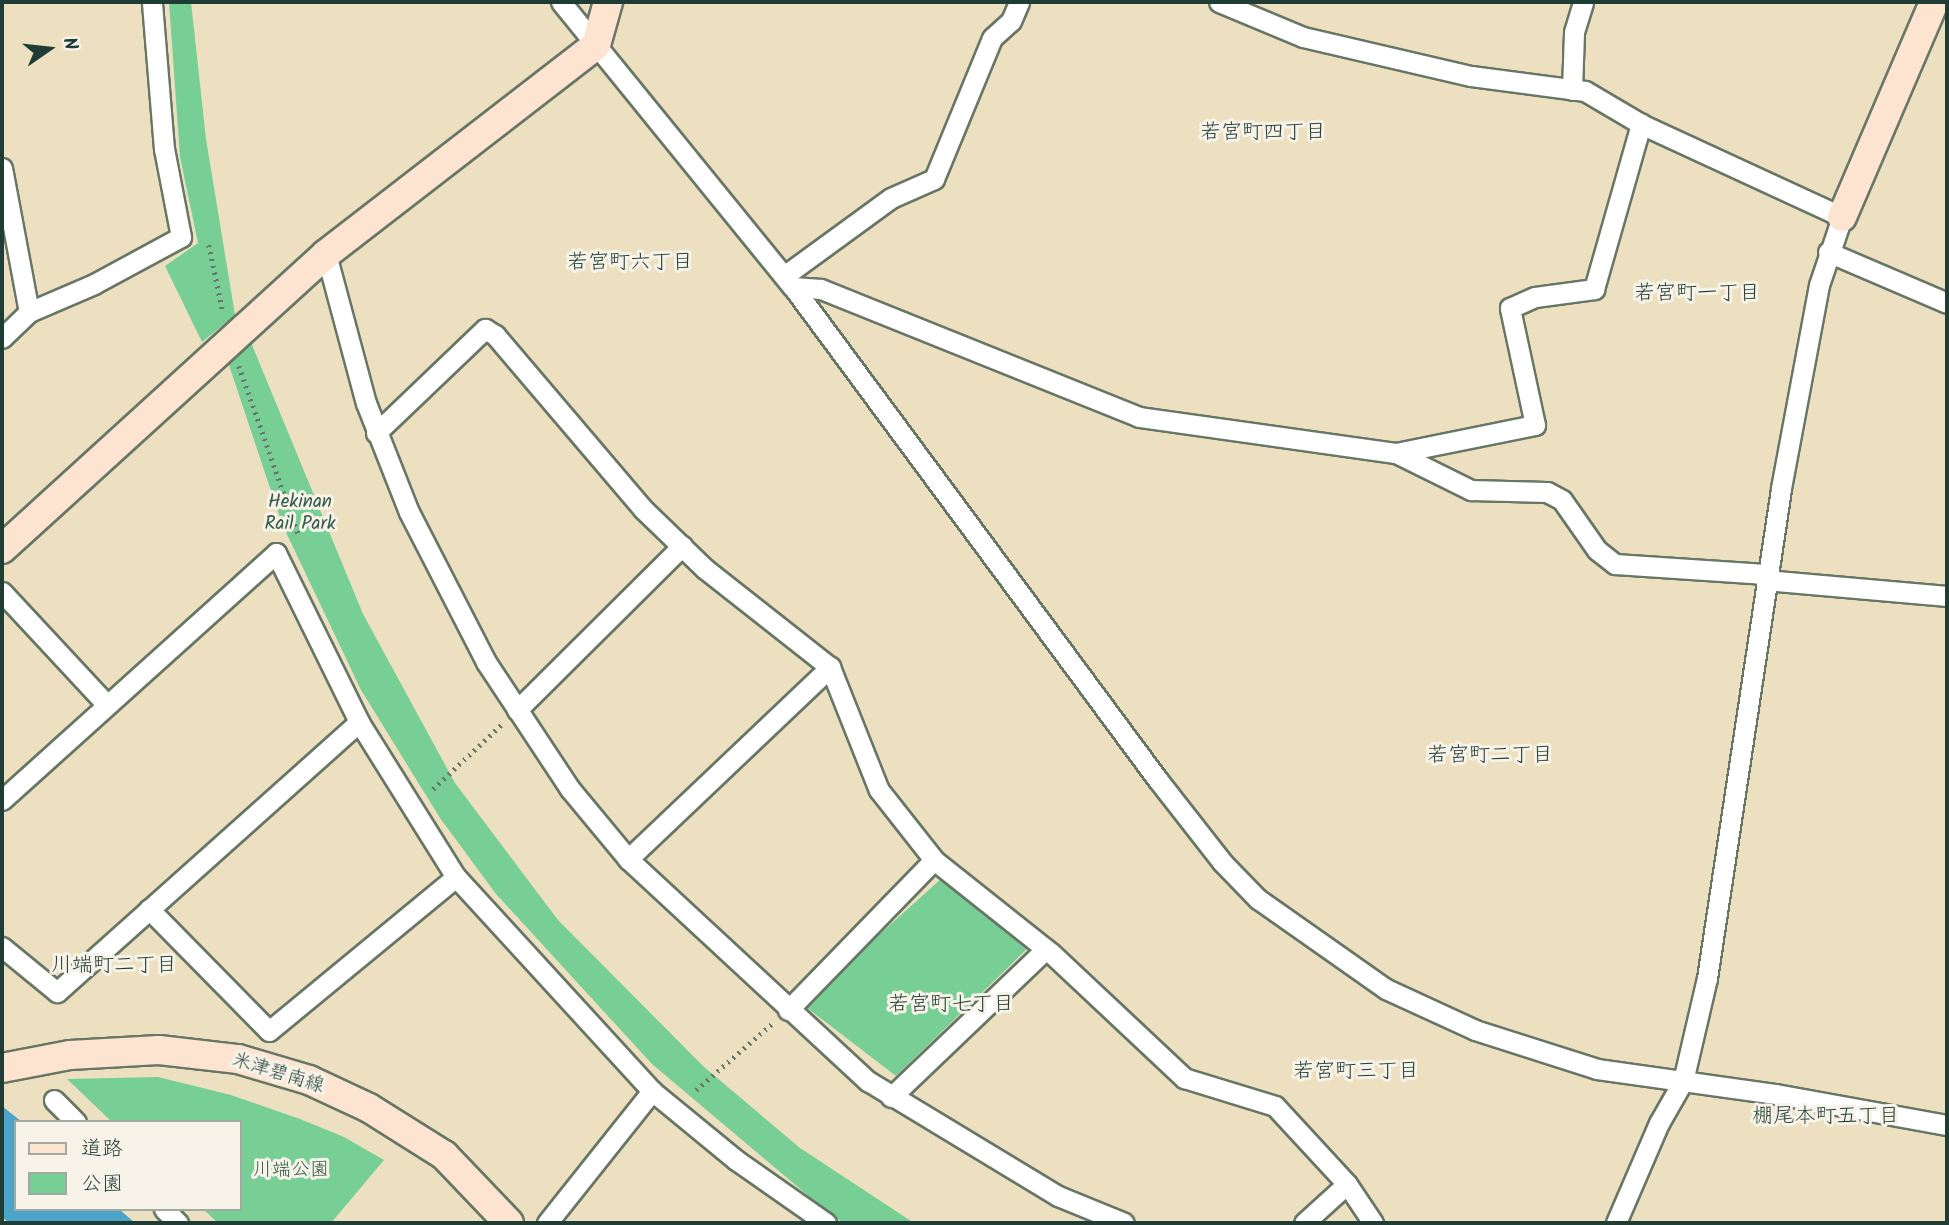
<!DOCTYPE html>
<meta charset="utf-8">
<style>
body{margin:0}
#map{position:relative;width:1949px;height:1225px;overflow:hidden;background:#ede0c0;font-family:Kalam,"Klee One",sans-serif}
div>[style]{position:absolute}
.green>*{inset:0;background:#77cf95}
.water>*{inset:0;background:#4ca5c9}
.path>*{height:4.5px;margin-top:-2.25px;transform-origin:0;background:repeating-linear-gradient(90deg,#677665 0 2px,transparent 0 7px)}
.roads{filter:drop-shadow(2px 0 #677665) drop-shadow(-2px 0 #677665) drop-shadow(0 2px #677665) drop-shadow(0 -2px #677665)}
.street>*{height:19px;margin:-9.5px;padding:0 9.5px;transform-origin:9.5px;border-radius:9.5px;background:#fff}
.secondary>*{height:28px;margin:-14px;padding:0 14px;transform-origin:14px;border-radius:14px;background:#fde4d1}
span{translate:-50% -50%;white-space:nowrap;text-align:center;line-height:1.15;-webkit-text-stroke:6px #f7f3e8;paint-order:stroke}
.park-label{font-size:19px;color:#315a47}
.street-label{font-size:19px;color:#1f3d34}
.neighbourhood-label{font-size:21px;color:#1f3d34}
.frame{position:absolute;inset:0;border:4px solid #1f3d34;pointer-events:none}
.legend{position:absolute;left:14px;top:1120px;width:228px;height:91px;box-sizing:border-box;background:#f7f3e8;border:2px solid #a1aaa0;margin:0;padding:9px 12px;list-style:none;font-size:21px;color:#1f3d34}
.legend li{display:flex;align-items:center;gap:14px;height:35px}
.legend b{width:35px;border:2px solid #a1aaa0}
.north{position:absolute;left:14px;top:14px;width:70px;height:70px;-webkit-text-stroke:5px #f7f3e8;paint-order:stroke;rotate:76deg;font-size:19px;font-weight:700;line-height:28px;text-align:center;color:#1f3d34}
.north::after{content:'';display:block;margin:auto;width:24px;height:32px;background:#1f3d34;clip-path:polygon(50% 0,100% 100%,50% 72%,0 100%)}
</style>
<div id="map">
<div class="green">
<div style="clip-path:polygon(169px 2px,191px 2px,206px 139px,235px 315px,202px 342px,165px 266px,198px 243px,180px 157px)"></div>
<div style="clip-path:polygon(250px 340px,363px 614px,455px 783px,558px 920px,703px 1066px,800px 1148px,914px 1223px,844px 1223px,831px 1215px,652px 1064px,496px 894px,440px 818px,361px 690px,282px 524px,228px 362px)"></div>
<div style="clip-path:polygon(941px 879px,1030px 946px,896px 1076px,802px 1004px)"></div>
<div style="clip-path:polygon(158px 1077px,231px 1095px,300px 1119px,344px 1137px,384px 1160px,331px 1223px,218px 1223px,203px 1209px,240px 1209px,240px 1122px,112px 1122px,67px 1079px)"></div>
</div>
<div class="water">
<div style="clip-path:polygon(2px 1106px,22px 1122px,16px 1122px,16px 1209px,119px 1209px,135px 1223px,9px 1223px,2px 1217px)"></div>
</div>
<div class="path">
<div style="left:209px;top:245px;width:68px;rotate:78.2deg"></div>
<div style="left:239px;top:366px;width:178px;rotate:70.6deg"></div>
<div style="left:433px;top:789px;width:96px;rotate:-43.3deg"></div>
<div style="left:696px;top:1090px;width:103px;rotate:-41.1deg"></div>
</div>
<div class="roads">
<div class="street">
<div style="left:561px;top:2px;width:367px;rotate:50.9deg"></div>
<div style="left:793px;top:287px;width:613px;rotate:53.49deg"></div>
<div style="left:1158px;top:780px;width:104px;rotate:52deg"></div>
<div style="left:1222px;top:862px;width:52px;rotate:45.8deg"></div>
<div style="left:1258px;top:899px;width:156px;rotate:35.1deg"></div>
<div style="left:1386px;top:989px;width:98px;rotate:24.7deg"></div>
<div style="left:1475px;top:1030px;width:128px;rotate:17.7deg"></div>
<div style="left:1597px;top:1069px;width:181px;rotate:8deg"></div>
<div style="left:1776px;top:1094px;width:174px;rotate:10.3deg"></div>
<div style="left:1219px;top:2px;width:91px;rotate:22.6deg"></div>
<div style="left:1303px;top:37px;width:172px;rotate:13.1deg"></div>
<div style="left:1471px;top:76px;width:115px;rotate:7.5deg"></div>
<div style="left:1585px;top:91px;width:65px;rotate:30.5deg"></div>
<div style="left:1641px;top:124px;width:221px;rotate:24.8deg"></div>
<div style="left:1842px;top:217px;width:72px;rotate:108.7deg"></div>
<div style="left:1819px;top:285px;width:208px;rotate:100.6deg"></div>
<div style="left:1781px;top:489px;width:495px;rotate:98.6deg"></div>
<div style="left:1707px;top:978px;width:106px;rotate:103.1deg"></div>
<div style="left:1683px;top:1081px;width:48px;rotate:119.7deg"></div>
<div style="left:1659px;top:1123px;width:109px;rotate:113.3deg"></div>
<div style="left:1572px;top:90px;width:58px;rotate:-88deg"></div>
<div style="left:1574px;top:32px;width:31px;rotate:-73deg"></div>
<div style="left:2px;top:168px;width:147px;rotate:79.4deg"></div>
<div style="left:1828px;top:252px;width:129px;rotate:23.2deg"></div>
<div style="left:326px;top:254px;width:154px;rotate:75deg"></div>
<div style="left:366px;top:403px;width:117px;rotate:68.5deg"></div>
<div style="left:409px;top:512px;width:169px;rotate:62.8deg"></div>
<div style="left:486px;top:662px;width:152px;rotate:56.5deg"></div>
<div style="left:570px;top:789px;width:92px;rotate:50.3deg"></div>
<div style="left:629px;top:860px;width:326px;rotate:42.8deg"></div>
<div style="left:868px;top:1081px;width:222px;rotate:31.2deg"></div>
<div style="left:1058px;top:1196px;width:71px;rotate:22.2deg"></div>
<div style="left:784px;top:276px;width:132px;rotate:-36.1deg"></div>
<div style="left:891px;top:198px;width:47px;rotate:-23.8deg"></div>
<div style="left:934px;top:179px;width:152px;rotate:-67.6deg"></div>
<div style="left:992px;top:38px;width:25px;rotate:-42deg"></div>
<div style="left:1011px;top:21px;width:21px;rotate:-67deg"></div>
<div style="left:793px;top:287px;width:28px;rotate:4deg"></div>
<div style="left:821px;top:289px;width:343px;rotate:21.9deg"></div>
<div style="left:1139px;top:417px;width:260px;rotate:8deg"></div>
<div style="left:1396px;top:453px;width:84px;rotate:26.3deg"></div>
<div style="left:1471px;top:490px;width:76px;rotate:1.5deg"></div>
<div style="left:1547px;top:492px;width:17px;rotate:28deg"></div>
<div style="left:1562px;top:500px;width:61px;rotate:55deg"></div>
<div style="left:1597px;top:550px;width:23px;rotate:38deg"></div>
<div style="left:1615px;top:564px;width:151px;rotate:3.8deg"></div>
<div style="left:2px;top:338px;width:37px;rotate:-44deg"></div>
<div style="left:29px;top:312px;width:71px;rotate:-23.3deg"></div>
<div style="left:94px;top:284px;width:99px;rotate:-28.4deg"></div>
<div style="left:181px;top:237px;width:90px;rotate:-100.9deg"></div>
<div style="left:164px;top:149px;width:147px;rotate:-94.7deg"></div>
<div style="left:376px;top:433px;width:151px;rotate:-43.7deg"></div>
<div style="left:485px;top:329px;width:12px;rotate:31deg"></div>
<div style="left:495px;top:335px;width:228px;rotate:49.6deg"></div>
<div style="left:643px;top:509px;width:85px;rotate:44deg"></div>
<div style="left:704px;top:568px;width:160px;rotate:38.2deg"></div>
<div style="left:830px;top:667px;width:132px;rotate:68.3deg"></div>
<div style="left:879px;top:790px;width:89px;rotate:51.8deg"></div>
<div style="left:934px;top:860px;width:149px;rotate:38.5deg"></div>
<div style="left:1051px;top:953px;width:183px;rotate:43.2deg"></div>
<div style="left:1184px;top:1078px;width:95px;rotate:17.1deg"></div>
<div style="left:1275px;top:1106px;width:106px;rotate:47.3deg"></div>
<div style="left:1347px;top:1184px;width:47px;rotate:56.3deg"></div>
<div style="left:1396px;top:453px;width:142px;rotate:-11.4deg"></div>
<div style="left:1535px;top:425px;width:120px;rotate:-102.1deg"></div>
<div style="left:1510px;top:308px;width:27px;rotate:-24deg"></div>
<div style="left:1535px;top:297px;width:60px;rotate:-7.7deg"></div>
<div style="left:1594px;top:289px;width:172px;rotate:-74.1deg"></div>
<div style="left:1765px;top:580px;width:183px;rotate:5deg"></div>
<div style="left:2px;top:592px;width:154px;rotate:47.1deg"></div>
<div style="left:517px;top:710px;width:233px;rotate:-44.8deg"></div>
<div style="left:2px;top:800px;width:369px;rotate:-42deg"></div>
<div style="left:276px;top:553px;width:188px;rotate:63.8deg"></div>
<div style="left:359px;top:722px;width:183px;rotate:58deg"></div>
<div style="left:456px;top:877px;width:290px;rotate:47.5deg"></div>
<div style="left:652px;top:1091px;width:109px;rotate:39.4deg"></div>
<div style="left:736px;top:1160px;width:110px;rotate:35deg"></div>
<div style="left:628px;top:859px;width:279px;rotate:-43.5deg"></div>
<div style="left:149px;top:909px;width:171px;rotate:45.5deg"></div>
<div style="left:269px;top:1031px;width:242px;rotate:-39.5deg"></div>
<div style="left:2px;top:947px;width:71px;rotate:39.3deg"></div>
<div style="left:57px;top:992px;width:405px;rotate:-41.8deg"></div>
<div style="left:788px;top:1010px;width:209px;rotate:-45.8deg"></div>
<div style="left:891px;top:1097px;width:214px;rotate:-43.7deg"></div>
<div style="left:54px;top:1100px;width:31px;rotate:45deg"></div>
<div style="left:164px;top:1209px;width:20px;rotate:45deg"></div>
<div style="left:547px;top:1223px;width:169px;rotate:-51.5deg"></div>
<div style="left:1304px;top:1223px;width:58px;rotate:-42.2deg"></div>
</div>
<div class="secondary">
<div style="left:1842px;top:217px;width:234px;rotate:-66.8deg"></div>
<div style="left:2px;top:549px;width:438px;rotate:-42.3deg"></div>
<div style="left:326px;top:254px;width:341px;rotate:-37.7deg"></div>
<div style="left:596px;top:45px;width:45px;rotate:-74.4deg"></div>
<div style="left:2px;top:1068px;width:69px;rotate:-10.8deg"></div>
<div style="left:70px;top:1055px;width:89px;rotate:-3.2deg"></div>
<div style="left:159px;top:1050px;width:80px;rotate:6.5deg"></div>
<div style="left:238px;top:1059px;width:74px;rotate:16.5deg"></div>
<div style="left:309px;top:1080px;width:66px;rotate:25deg"></div>
<div style="left:369px;top:1108px;width:89px;rotate:32.1deg"></div>
<div style="left:444px;top:1155px;width:94px;rotate:46.3deg"></div>
</div>
</div>
<div class="park-label">
<span style="left:300px;top:514px">Hekinan<br>Rail Park</span>
<span style="left:291px;top:1171px">川端公園</span>
</div>
<div class="street-label">
<span style="left:278px;top:1074px;rotate:17deg">米津碧南線</span>
</div>
<div class="neighbourhood-label">
<span style="left:1263px;top:133px">若宮町四丁目</span>
<span style="left:630px;top:263px">若宮町六丁目</span>
<span style="left:1697px;top:294px">若宮町一丁目</span>
<span style="left:1490px;top:756px">若宮町二丁目</span>
<span style="left:114px;top:966px">川端町二丁目</span>
<span style="left:951px;top:1005px">若宮町七丁目</span>
<span style="left:1356px;top:1072px">若宮町三丁目</span>
<span style="left:1826px;top:1117px">棚尾本町五丁目</span>
</div>
<div class="frame"></div>
<ul class="legend">
<li><b style="height:9px;background:#fde4d1"></b>道路</li>
<li><b style="height:19px;background:#77cf95"></b>公園</li>
</ul>
<div class="north">N</div>
</div>
